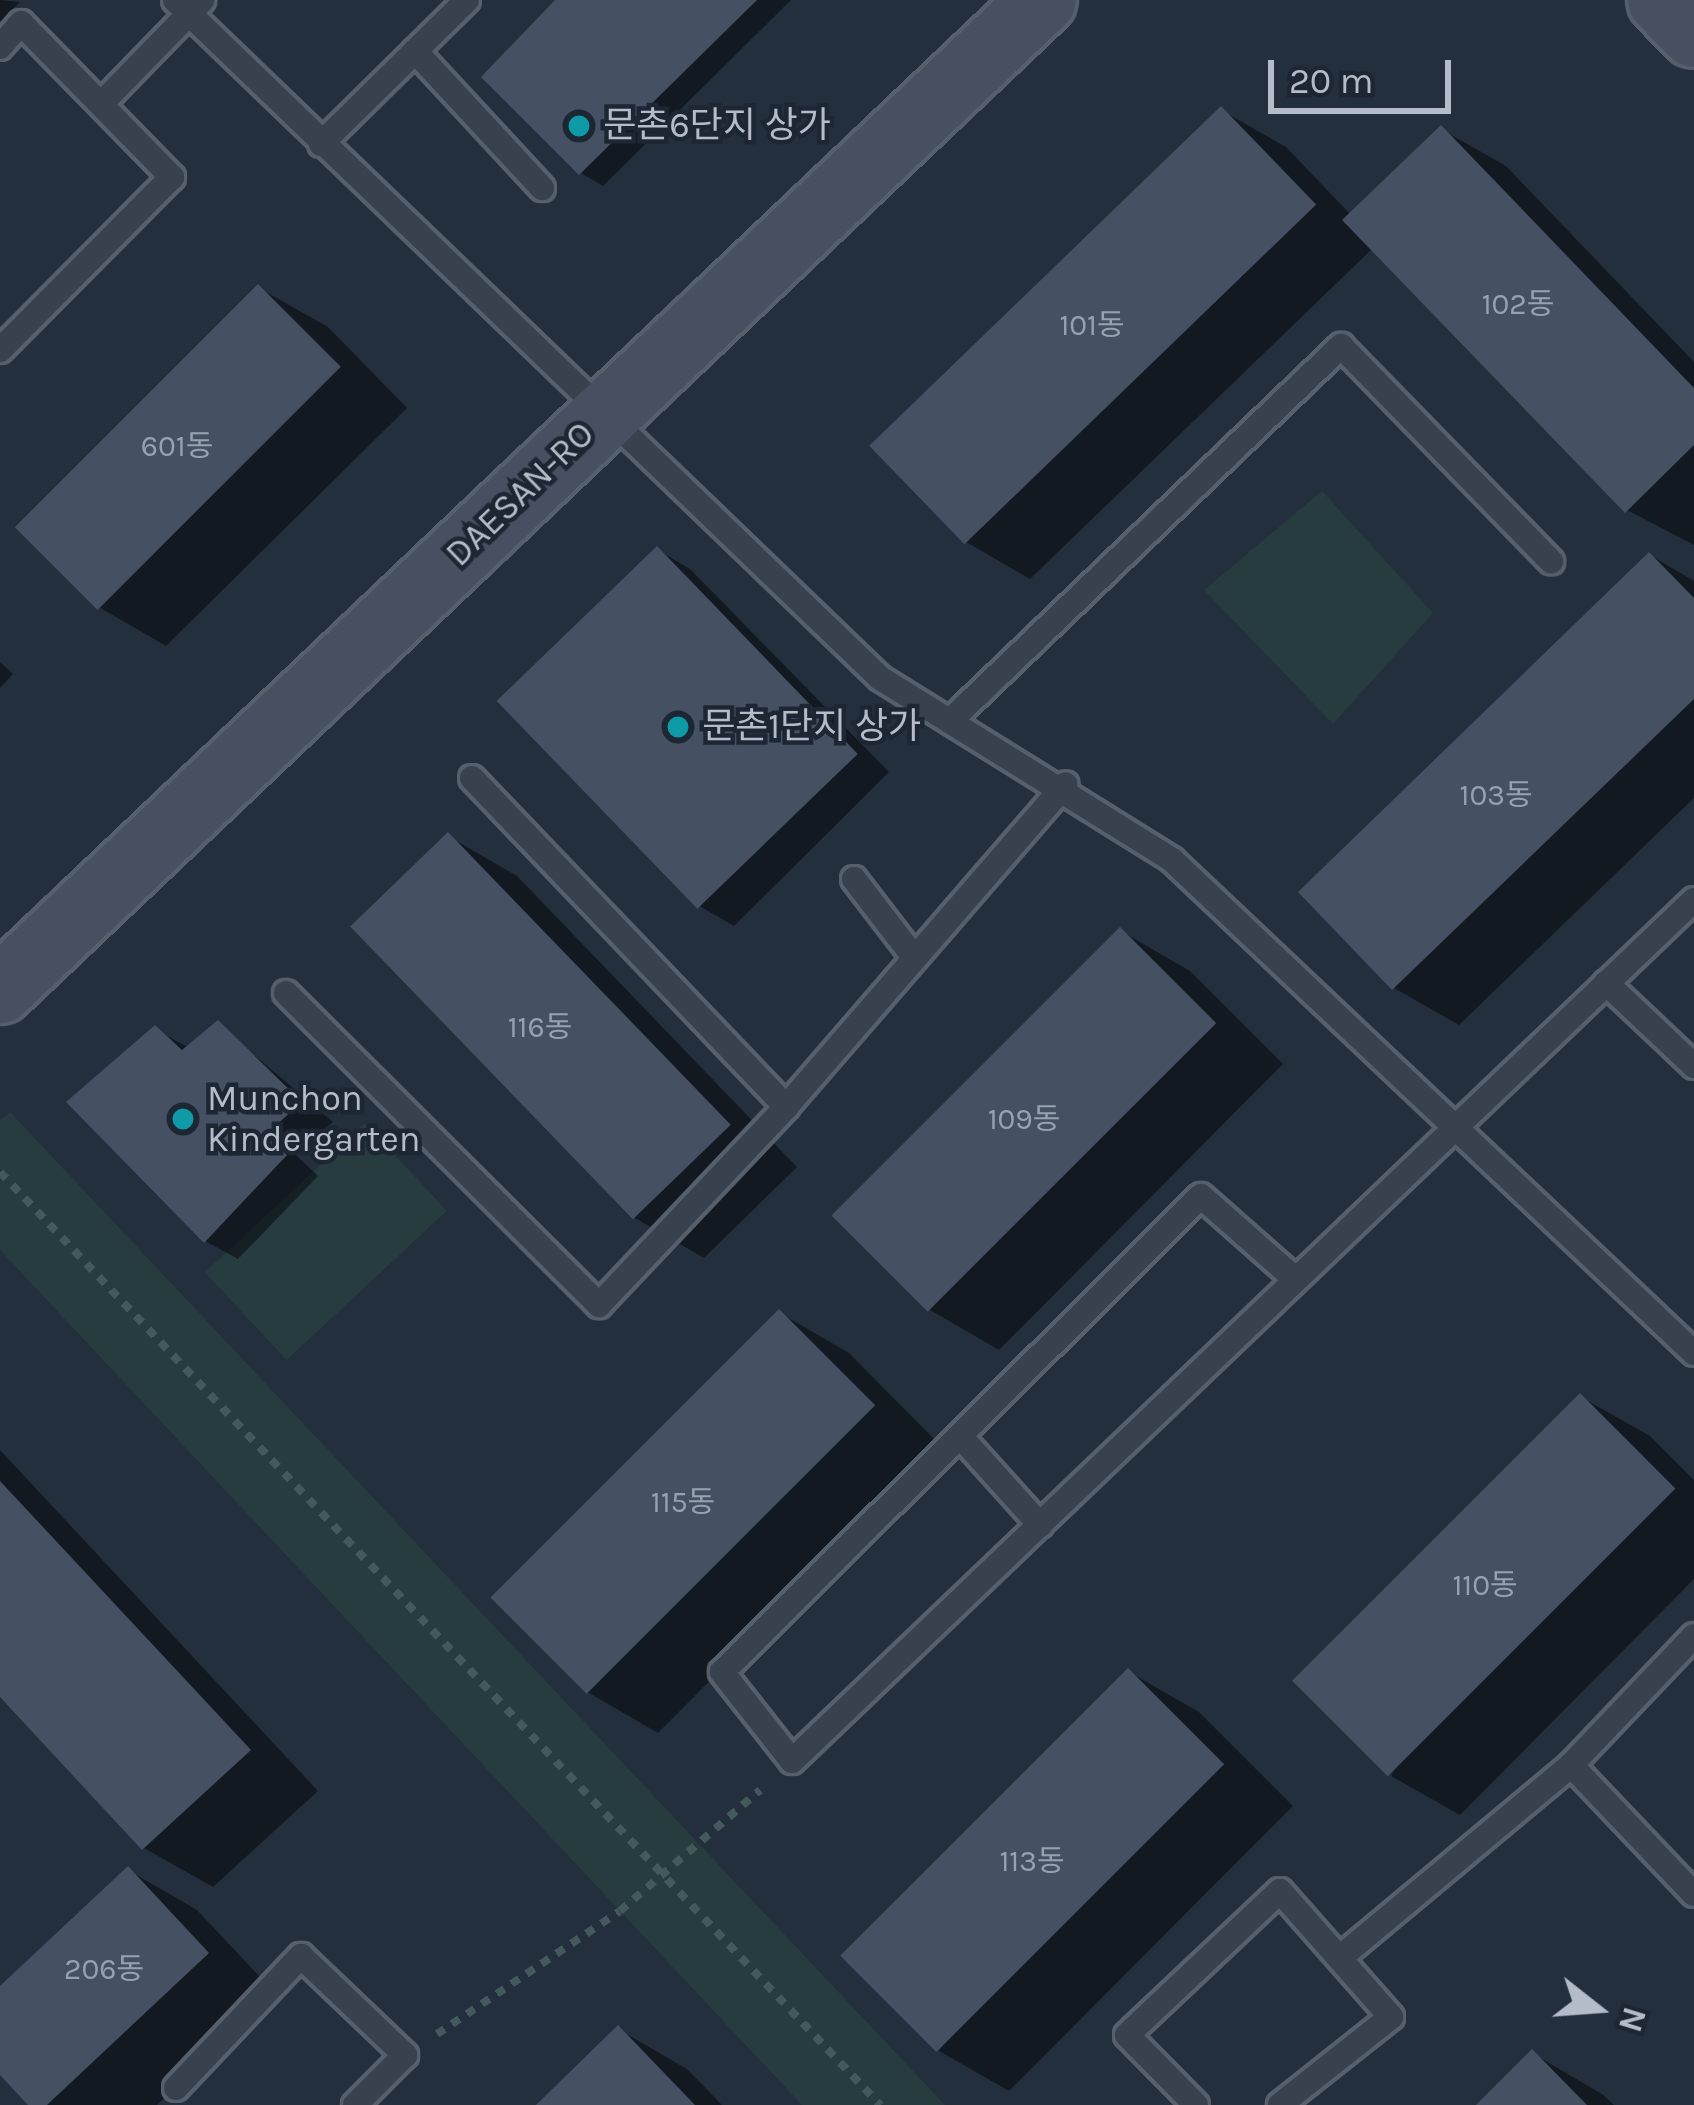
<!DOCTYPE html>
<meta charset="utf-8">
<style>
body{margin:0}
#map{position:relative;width:1694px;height:2105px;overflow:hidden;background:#242f3e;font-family:Karla,"Noto Sans KR",sans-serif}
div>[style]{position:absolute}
.green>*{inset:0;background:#263c3f;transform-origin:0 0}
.shadow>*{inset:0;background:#0007}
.building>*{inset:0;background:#455162;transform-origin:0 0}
.path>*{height:8px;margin-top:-4px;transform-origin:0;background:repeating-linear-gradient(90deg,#44595c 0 9px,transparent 0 18px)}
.roads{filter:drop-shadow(3px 0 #565f6c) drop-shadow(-3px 0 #565f6c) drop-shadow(0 3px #565f6c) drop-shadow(0 -3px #565f6c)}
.service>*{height:24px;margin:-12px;padding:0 12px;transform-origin:12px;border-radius:12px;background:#38414e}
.secondary>*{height:66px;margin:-33px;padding:0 33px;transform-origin:33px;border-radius:33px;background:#465061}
.dots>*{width:33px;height:33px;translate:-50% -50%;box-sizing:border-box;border:6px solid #1d2633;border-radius:50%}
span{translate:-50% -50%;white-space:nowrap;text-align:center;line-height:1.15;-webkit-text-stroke:9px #1d2633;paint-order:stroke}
.number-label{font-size:30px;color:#98a1af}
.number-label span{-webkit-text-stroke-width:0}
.poi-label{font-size:36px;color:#b4bcc9}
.left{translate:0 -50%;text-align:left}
.street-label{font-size:36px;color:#b4bcc9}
.north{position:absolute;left:1538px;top:1949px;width:120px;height:120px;-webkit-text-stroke:9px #1d2633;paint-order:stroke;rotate:107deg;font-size:33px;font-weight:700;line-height:48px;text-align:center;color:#b4bcc9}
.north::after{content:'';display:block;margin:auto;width:42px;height:54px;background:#b4bcc9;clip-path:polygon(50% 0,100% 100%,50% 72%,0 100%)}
.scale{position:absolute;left:1268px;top:60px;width:183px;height:54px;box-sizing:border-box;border:6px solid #b4bcc9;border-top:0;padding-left:15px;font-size:36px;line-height:42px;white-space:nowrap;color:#b4bcc9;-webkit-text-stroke:9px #1d2633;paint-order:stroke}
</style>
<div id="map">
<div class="green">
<div style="clip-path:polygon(1322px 491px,1433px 613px,1333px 724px,1204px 590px)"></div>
<div style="clip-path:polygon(10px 1112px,700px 1845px,945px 2105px,802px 2105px,0 1250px,0 1121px)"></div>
<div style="left:365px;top:1123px;width:120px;height:219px;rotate:47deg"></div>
</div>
<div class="shadow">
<div style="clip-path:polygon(0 0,20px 2px,0 22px)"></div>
<div style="clip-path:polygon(559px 0,791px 0,603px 186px,581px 173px)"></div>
<div style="clip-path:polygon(1221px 110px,1286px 147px,1351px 215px,1441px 129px,1506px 166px,1694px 362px,1694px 545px,1627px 510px,1373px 248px,1030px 579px,966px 542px)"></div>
<div style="clip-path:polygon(259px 288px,328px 327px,407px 408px,166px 646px,97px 606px)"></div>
<div style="clip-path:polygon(658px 550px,690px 569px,889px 772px,734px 926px,701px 907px)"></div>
<div style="clip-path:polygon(1650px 555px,1694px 581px,1694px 798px,1459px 1025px,1394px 988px)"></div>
<div style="clip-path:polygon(0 662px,13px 674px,0 688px)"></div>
<div style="clip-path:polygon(448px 836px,517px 876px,797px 1167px,704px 1258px,635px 1218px)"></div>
<div style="clip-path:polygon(1121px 931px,1190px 971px,1283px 1064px,999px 1350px,930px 1310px)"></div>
<div style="clip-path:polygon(218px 1024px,333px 1122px,296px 1155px,318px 1176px,238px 1259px,205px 1241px,155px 1029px,189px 1048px)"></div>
<div style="clip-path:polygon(780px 1313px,849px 1353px,942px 1447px,658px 1733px,589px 1693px,496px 1599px)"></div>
<div style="clip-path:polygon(1581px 1397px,1650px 1436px,1694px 1480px,1694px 1579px,1460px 1815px,1391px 1776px)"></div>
<div style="clip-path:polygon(0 1450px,318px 1791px,213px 1887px,144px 1848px,0 1693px)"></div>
<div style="clip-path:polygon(1129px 1672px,1199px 1712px,1293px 1806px,1009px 2091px,939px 2051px)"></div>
<div style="clip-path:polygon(128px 1870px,197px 1910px,276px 1994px,157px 2105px,32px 2105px,0 2071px,0 1991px)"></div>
<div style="clip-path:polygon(618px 2029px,687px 2069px,722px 2105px,540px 2105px)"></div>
<div style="clip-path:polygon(1532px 2053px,1602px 2094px,1614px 2105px,1480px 2105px)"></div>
</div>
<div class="building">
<div style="clip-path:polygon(555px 0,757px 0,579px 175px,481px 77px)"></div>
<div style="left:1221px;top:106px;width:137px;height:489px;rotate:46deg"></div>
<div style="clip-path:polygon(1441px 125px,1694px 388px,1694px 445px,1625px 513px,1342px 220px)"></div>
<div style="left:258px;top:284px;width:117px;height:344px;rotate:45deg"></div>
<div style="left:657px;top:546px;width:289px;height:223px;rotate:46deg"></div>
<div style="clip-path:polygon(1649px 552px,1694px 598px,1694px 699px,1392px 990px,1298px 892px)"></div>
<div style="left:448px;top:832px;width:407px;height:136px;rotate:46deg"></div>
<div style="left:1120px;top:927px;width:136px;height:408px;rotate:45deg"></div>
<div style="clip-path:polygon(218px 1020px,302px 1102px,265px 1135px,287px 1155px,204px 1243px,66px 1102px,155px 1025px,182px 1050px)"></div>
<div style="left:779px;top:1309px;width:136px;height:408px;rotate:45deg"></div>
<div style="left:1580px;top:1393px;width:135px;height:407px;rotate:45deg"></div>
<div style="clip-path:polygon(0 1481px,251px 1750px,142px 1850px,0 1697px)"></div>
<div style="left:1128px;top:1668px;width:136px;height:407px;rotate:45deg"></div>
<div style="clip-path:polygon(128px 1866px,209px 1953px,47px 2105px,28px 2105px,0 2075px,0 1986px)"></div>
<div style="clip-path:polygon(618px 2025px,695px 2105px,536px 2105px)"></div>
<div style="clip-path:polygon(1532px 2049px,1587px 2105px,1476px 2105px)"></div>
</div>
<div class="path">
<div style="left:0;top:1172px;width:1283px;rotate:46.67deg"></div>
<div style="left:437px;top:2034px;width:220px;rotate:-33.9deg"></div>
<div style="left:620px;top:1911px;width:185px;rotate:-40.8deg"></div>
</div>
<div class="roads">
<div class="service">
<div style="left:175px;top:0;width:978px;rotate:43.88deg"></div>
<div style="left:880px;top:678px;width:344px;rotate:31.9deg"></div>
<div style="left:1172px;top:860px;width:718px;rotate:43.36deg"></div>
<div style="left:0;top:47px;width:32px;rotate:-49deg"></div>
<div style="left:21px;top:23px;width:216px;rotate:45.6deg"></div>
<div style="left:172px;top:177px;width:244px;rotate:134.8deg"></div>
<div style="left:415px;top:51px;width:187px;rotate:47.2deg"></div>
<div style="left:102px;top:103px;width:144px;rotate:-45.8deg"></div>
<div style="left:321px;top:144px;width:205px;rotate:-44.6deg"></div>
<div style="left:950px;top:721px;width:542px;rotate:-43.8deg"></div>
<div style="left:1341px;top:346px;width:301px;rotate:45.7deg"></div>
<div style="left:472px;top:778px;width:455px;rotate:46.3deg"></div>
<div style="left:786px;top:1107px;width:427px;rotate:-49.1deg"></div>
<div style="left:854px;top:879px;width:97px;rotate:52.5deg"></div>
<div style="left:1606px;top:983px;width:121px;rotate:43.3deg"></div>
<div style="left:286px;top:993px;width:442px;rotate:44.9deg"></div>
<div style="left:599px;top:1305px;width:272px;rotate:-46.6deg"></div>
<div style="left:1295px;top:1279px;width:125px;rotate:-138.6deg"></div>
<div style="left:1201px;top:1196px;width:675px;rotate:135.18deg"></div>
<div style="left:722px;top:1672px;width:113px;rotate:51.8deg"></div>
<div style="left:792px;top:1761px;width:1247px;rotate:-43.67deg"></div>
<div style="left:960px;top:1436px;width:120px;rotate:48deg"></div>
<div style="left:1571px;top:1765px;width:178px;rotate:46.4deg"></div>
<div style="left:1342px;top:1956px;width:298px;rotate:-39.8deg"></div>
<div style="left:1571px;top:1765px;width:178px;rotate:-46.4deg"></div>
<div style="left:176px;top:2088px;width:182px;rotate:-46.6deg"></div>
<div style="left:301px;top:1956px;width:144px;rotate:43.6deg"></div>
<div style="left:405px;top:2055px;width:71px;rotate:135deg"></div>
<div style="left:1196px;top:2105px;width:98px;rotate:-134.6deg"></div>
<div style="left:1127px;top:2035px;width:210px;rotate:-43.3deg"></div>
<div style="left:1280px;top:1891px;width:168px;rotate:48.6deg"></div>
<div style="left:1391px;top:2017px;width:142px;rotate:141.6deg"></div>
</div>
<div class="secondary">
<div style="left:1661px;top:0;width:47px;rotate:45.9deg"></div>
<div style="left:0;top:990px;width:1438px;rotate:-43.51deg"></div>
</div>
</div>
<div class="dots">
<div style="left:579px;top:126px;background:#0f9aa8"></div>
<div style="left:678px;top:727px;background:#0f9aa8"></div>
<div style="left:183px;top:1119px;background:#0f9aa8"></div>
</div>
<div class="number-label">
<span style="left:1518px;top:304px">102동</span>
<span style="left:1092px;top:325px">101동</span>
<span style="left:177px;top:446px">601동</span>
<span style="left:1496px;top:795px">103동</span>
<span style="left:540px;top:1027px">116동</span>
<span style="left:1024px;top:1119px">109동</span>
<span style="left:683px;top:1502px">115동</span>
<span style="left:1485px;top:1585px">110동</span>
<span style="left:1032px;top:1861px">113동</span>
<span style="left:104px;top:1969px">206동</span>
</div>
<div class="poi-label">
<span class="left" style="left:603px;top:126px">문촌6단지 상가</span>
<span class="left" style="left:702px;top:727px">문촌1단지 상가</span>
<span class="left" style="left:207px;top:1119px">Munchon<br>Kindergarten</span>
</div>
<div class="street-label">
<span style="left:520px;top:494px;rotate:-44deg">DAESAN-RO</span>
</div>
<div class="north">N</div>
<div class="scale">20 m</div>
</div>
